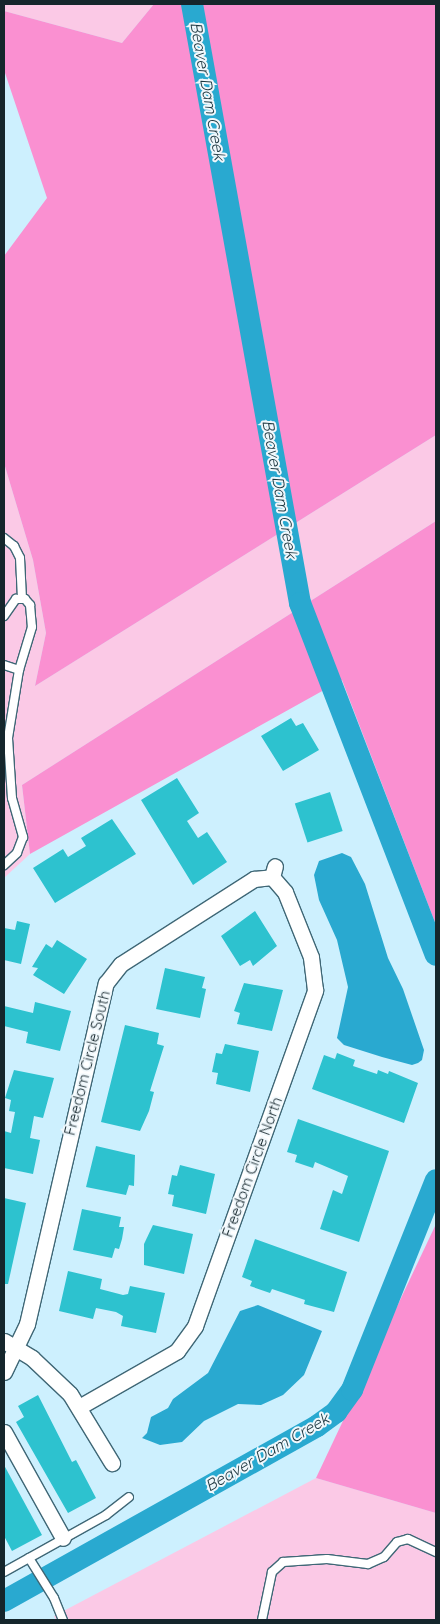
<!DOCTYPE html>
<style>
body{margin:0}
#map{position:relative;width:440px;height:1624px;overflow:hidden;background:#cdf0fe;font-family:Quicksand,sans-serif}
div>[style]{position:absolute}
.green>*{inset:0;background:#fbc9e6}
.forest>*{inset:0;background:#fa90d1}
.water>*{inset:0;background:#29a9d0}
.river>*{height:22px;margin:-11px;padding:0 11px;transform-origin:11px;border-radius:11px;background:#29a9d0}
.building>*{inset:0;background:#2dc2cf;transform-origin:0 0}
.roads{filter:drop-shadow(1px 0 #3f6776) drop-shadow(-1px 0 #3f6776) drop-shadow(0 1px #3f6776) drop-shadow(0 -1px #3f6776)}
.service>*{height:8px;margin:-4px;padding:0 4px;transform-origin:4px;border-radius:4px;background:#fff}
.minor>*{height:15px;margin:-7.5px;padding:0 7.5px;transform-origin:7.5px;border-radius:7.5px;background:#fff}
span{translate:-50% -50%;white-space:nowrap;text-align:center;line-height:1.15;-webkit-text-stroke:4px #f0f8fc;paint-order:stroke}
.street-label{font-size:15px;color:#15262c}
.water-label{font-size:16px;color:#1c363f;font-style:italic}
.frame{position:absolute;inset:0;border:5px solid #15262c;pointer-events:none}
</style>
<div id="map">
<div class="green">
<div style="clip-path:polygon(4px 4px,154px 4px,122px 43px,4px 11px)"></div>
<div style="clip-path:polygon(436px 435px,436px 521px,22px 785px,30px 854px,4px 878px,4px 463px,33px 560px,46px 633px,35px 686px)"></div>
<div style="clip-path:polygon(316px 1478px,436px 1513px,436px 1620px,56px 1620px,54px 1616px)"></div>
</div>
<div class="forest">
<div style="clip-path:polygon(154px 4px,436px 4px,436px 435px,35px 686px,46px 633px,33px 560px,4px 463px,4px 256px,47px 198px,4px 70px,4px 11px,122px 43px)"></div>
<div style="clip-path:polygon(436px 521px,436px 925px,342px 680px,30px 854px,22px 785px)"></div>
<div style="clip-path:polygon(436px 1224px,436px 1513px,316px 1478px)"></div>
</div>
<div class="water">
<div style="clip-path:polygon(342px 853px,351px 857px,365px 884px,388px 958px,403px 989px,424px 1050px,422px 1060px,418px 1063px,412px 1065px,382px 1057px,344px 1045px,337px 1038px,348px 987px,337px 940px,319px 900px,314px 875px,319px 861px)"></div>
<div style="clip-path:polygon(258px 1305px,322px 1331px,304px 1375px,283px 1395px,261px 1405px,238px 1404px,204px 1421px,182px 1442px,160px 1445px,142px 1438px,147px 1433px,151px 1417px,168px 1408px,173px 1399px,208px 1373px,240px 1311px)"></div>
</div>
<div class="river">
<div style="left:192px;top:4px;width:609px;rotate:79.78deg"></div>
<div style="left:300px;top:603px;width:377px;rotate:68.9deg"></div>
<div style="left:4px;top:1601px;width:359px;rotate:-29.2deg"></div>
<div style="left:317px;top:1426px;width:24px;rotate:-36deg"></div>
<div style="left:336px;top:1412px;width:27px;rotate:-54deg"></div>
<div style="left:352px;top:1390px;width:226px;rotate:-68.2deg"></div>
</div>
<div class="building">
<div style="clip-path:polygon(291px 718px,296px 726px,303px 723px,319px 750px,283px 771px,261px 736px)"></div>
<div style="clip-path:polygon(177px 778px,199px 813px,187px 821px,198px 838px,207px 832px,227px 862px,193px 885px,141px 800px)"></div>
<div style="left:330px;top:792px;width:41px;height:37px;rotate:72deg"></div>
<div style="clip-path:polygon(112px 819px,136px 854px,55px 903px,33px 868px,63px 849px,68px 857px,86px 846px,81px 838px)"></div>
<div style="clip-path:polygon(255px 911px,277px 946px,253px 966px,250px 960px,240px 966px,221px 936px)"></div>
<div style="clip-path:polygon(17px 921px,30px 924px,21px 964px,4px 960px,4px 928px,15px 930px)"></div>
<div style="clip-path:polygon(57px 940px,87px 959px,64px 994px,33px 975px,38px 968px,32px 967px,46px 944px,52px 948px)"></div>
<div style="clip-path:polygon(165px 968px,205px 977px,202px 988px,206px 989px,200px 1018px,156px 1009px)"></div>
<div style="clip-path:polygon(244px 983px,283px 990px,272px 1031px,237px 1024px,240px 1013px,234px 1011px)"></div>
<div style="clip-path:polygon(35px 1002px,71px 1011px,60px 1051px,26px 1043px,28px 1032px,4px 1026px,4px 1006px,33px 1013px)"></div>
<div style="clip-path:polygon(125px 1025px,159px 1033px,157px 1044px,164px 1046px,150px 1091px,154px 1092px,149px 1111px,140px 1131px,101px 1122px)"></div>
<div style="clip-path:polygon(225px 1044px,259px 1051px,250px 1092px,216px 1084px,218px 1073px,212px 1072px,216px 1053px,222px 1054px)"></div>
<div style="clip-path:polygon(337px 1053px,355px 1060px,353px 1066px,377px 1074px,378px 1070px,388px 1074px,389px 1071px,418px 1083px,404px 1123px,312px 1089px,324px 1055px,335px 1059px)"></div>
<div style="clip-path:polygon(14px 1070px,54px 1078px,43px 1118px,34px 1116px,30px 1138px,40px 1140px,33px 1174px,4px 1168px,4px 1131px,11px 1133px,15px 1112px,9px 1111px,11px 1100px,5px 1098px)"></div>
<div style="clip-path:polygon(298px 1119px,389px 1151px,359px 1242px,320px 1229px,333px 1190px,342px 1194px,348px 1176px,315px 1162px,313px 1168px,295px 1162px,297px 1155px,287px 1152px)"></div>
<div style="clip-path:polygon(96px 1146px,135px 1155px,134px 1186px,129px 1185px,126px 1195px,86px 1187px)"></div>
<div style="clip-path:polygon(180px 1165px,215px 1174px,206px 1214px,172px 1206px,174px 1195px,168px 1194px,172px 1175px,177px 1176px)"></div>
<div style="clip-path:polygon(4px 1198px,26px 1203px,8px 1284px,4px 1284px)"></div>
<div style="clip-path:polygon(82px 1209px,121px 1217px,119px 1227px,124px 1227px,122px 1239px,119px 1249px,115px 1248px,112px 1258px,73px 1250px)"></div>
<div style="clip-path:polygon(153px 1225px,193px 1234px,184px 1274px,144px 1265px,144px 1244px)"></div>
<div style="clip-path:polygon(255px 1239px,347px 1272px,334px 1312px,304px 1304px,305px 1300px,272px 1289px,270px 1293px,250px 1286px,252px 1281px,242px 1277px)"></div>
<div style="clip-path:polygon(68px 1271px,102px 1279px,100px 1289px,123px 1295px,128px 1294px,130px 1286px,165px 1293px,156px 1333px,121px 1326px,123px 1316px,116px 1312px,96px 1308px,93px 1319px,59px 1311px)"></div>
<div style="clip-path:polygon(38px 1395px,72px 1462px,76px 1460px,96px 1498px,68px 1513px,16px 1422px,24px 1417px,18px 1406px)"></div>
<div style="clip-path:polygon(4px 1465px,42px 1535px,12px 1551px,4px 1536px)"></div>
</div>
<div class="roads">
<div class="service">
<div style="left:4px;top:538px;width:13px;rotate:39deg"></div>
<div style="left:14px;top:546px;width:13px;rotate:63deg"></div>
<div style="left:20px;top:558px;width:41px;rotate:87.2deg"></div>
<div style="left:4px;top:616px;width:21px;rotate:-55deg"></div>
<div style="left:16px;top:599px;width:9px"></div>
<div style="left:25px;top:599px;width:8px;rotate:50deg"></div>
<div style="left:30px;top:605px;width:22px;rotate:85deg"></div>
<div style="left:32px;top:627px;width:45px;rotate:106.8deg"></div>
<div style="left:19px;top:670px;width:69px;rotate:99.2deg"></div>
<div style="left:8px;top:738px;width:60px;rotate:86.2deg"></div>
<div style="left:12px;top:798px;width:41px;rotate:74.2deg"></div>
<div style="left:23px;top:837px;width:17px;rotate:111deg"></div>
<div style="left:17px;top:853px;width:18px;rotate:137deg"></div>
<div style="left:4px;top:665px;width:16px;rotate:18deg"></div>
<div style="left:29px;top:1558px;width:47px;rotate:58deg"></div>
<div style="left:54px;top:1598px;width:24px;rotate:68deg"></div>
<div style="left:4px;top:1572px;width:117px;rotate:-29.2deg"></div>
<div style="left:106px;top:1515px;width:29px;rotate:-38deg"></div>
<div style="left:262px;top:1620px;width:49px;rotate:-78.2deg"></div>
<div style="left:272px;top:1572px;width:15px;rotate:-42deg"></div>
<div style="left:283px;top:1562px;width:44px;rotate:-3.9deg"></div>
<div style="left:327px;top:1559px;width:41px;rotate:7deg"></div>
<div style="left:368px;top:1564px;width:17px;rotate:-24deg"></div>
<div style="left:384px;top:1557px;width:20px;rotate:-49deg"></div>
<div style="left:397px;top:1542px;width:11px;rotate:-15deg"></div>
<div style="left:408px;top:1539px;width:31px;rotate:25deg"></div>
</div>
<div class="minor">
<div style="left:4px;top:1341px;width:33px;rotate:31deg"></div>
<div style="left:32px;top:1358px;width:52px;rotate:43.5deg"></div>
<div style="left:70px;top:1394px;width:81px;rotate:58.7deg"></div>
<div style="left:4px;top:1372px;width:53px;rotate:-64.4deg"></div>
<div style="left:27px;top:1324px;width:350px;rotate:-77deg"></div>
<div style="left:106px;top:983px;width:24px;rotate:-52deg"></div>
<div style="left:121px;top:964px;width:158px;rotate:-32.6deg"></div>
<div style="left:254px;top:879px;width:18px;rotate:-6deg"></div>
<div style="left:272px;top:877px;width:11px;rotate:-75deg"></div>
<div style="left:79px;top:1407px;width:113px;rotate:-29.7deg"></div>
<div style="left:177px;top:1351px;width:31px;rotate:-54deg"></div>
<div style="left:195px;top:1326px;width:357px;rotate:-70.3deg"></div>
<div style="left:315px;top:990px;width:33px;rotate:-97deg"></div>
<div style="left:311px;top:957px;width:70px;rotate:-111.8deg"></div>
<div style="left:285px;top:892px;width:20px;rotate:-131deg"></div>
<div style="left:4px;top:1432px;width:121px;rotate:60.9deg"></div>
</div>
</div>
<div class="street-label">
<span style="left:87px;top:1063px;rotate:-76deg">Freedom Circle South</span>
<span style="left:252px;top:1167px;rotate:-70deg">Freedom Circle North</span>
</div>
<div class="water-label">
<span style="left:208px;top:91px;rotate:80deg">Beaver Dam Creek</span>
<span style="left:280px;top:489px;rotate:80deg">Beaver Dam Creek</span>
<span style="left:267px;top:1452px;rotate:-30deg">Beaver Dam Creek</span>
</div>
<div class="frame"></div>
</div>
